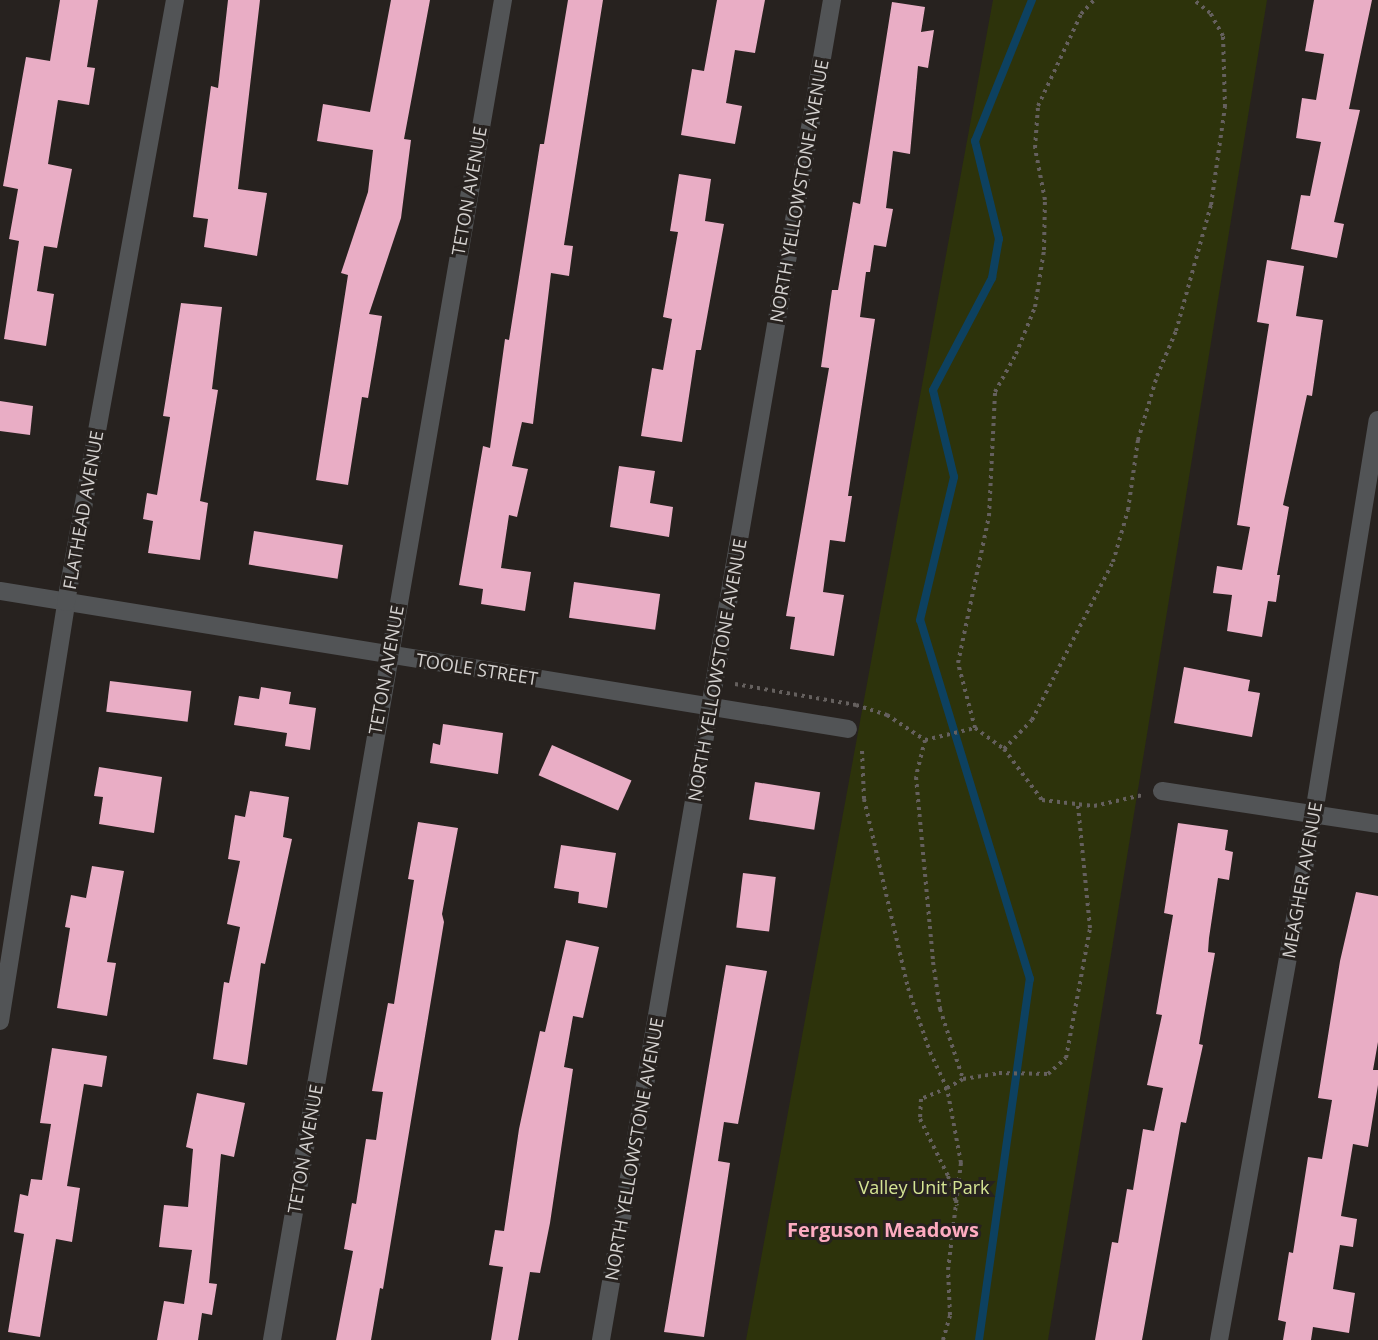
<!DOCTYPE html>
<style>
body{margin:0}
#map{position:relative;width:1378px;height:1340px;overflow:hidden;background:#27221f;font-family:"Open Sans",sans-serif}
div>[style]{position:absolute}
.green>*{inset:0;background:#2d330b}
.stream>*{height:8px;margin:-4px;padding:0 4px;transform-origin:4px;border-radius:4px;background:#0d4160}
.building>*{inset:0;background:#e9adc5;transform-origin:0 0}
.path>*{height:4px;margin-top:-2px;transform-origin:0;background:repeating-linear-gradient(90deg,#65605e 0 3px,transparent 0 7.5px)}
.minor>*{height:18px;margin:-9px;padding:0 9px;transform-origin:9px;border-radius:9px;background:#525456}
span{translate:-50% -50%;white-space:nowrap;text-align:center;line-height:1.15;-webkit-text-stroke:6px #27221f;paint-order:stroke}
.street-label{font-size:18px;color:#d5d2d0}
.park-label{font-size:18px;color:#d5e594}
.neighbourhood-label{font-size:20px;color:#fdabc0;font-weight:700}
</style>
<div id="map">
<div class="green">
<div style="clip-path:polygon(993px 0,1267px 0,1048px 1340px,746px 1340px)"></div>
</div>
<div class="stream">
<div style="left:979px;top:1340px;width:365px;rotate:-82deg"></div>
<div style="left:1030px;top:979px;width:375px;rotate:-107deg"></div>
<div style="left:920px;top:620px;width:147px;rotate:-76.6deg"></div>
<div style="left:954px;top:477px;width:89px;rotate:-103.6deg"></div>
<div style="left:933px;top:390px;width:127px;rotate:-62.2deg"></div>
<div style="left:992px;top:278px;width:40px;rotate:-80deg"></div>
<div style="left:999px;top:239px;width:101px;rotate:-103.8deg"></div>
<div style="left:975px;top:141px;width:152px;rotate:-68deg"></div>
</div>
<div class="building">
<div style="clip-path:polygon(60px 0,98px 0,87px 67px,95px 68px,89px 105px,58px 100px,48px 164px,72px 169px,57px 248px,44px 246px,37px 291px,54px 294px,46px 346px,4px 339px,19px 241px,9px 239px,18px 189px,3px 186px,26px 57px,50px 61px)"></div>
<div style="clip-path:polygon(228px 0,260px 0,238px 189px,267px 193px,257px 256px,204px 247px,208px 219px,193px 217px,211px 86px,218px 88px)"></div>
<div style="clip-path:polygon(391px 0,430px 0,404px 139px,411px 140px,401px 218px,369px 314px,382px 316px,368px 398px,362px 397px,348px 485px,316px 480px,348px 275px,341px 273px,368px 192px,373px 150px,317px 141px,323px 104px,370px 112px)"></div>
<div style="clip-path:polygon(568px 0,603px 0,564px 245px,573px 246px,569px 276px,551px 273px,533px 424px,522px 422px,512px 466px,528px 469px,517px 517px,509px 515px,501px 568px,531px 572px,525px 611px,481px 604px,483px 589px,459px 585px,483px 446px,490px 448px,505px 339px,509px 340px,540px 144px,544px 144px)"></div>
<div style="clip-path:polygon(717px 0,765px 0,755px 53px,735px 50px,726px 103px,742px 106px,735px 144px,681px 135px,692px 69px,704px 71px)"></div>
<div style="clip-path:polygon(1314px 0,1372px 0,1349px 109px,1360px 110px,1334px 222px,1344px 224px,1337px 258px,1291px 249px,1301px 195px,1310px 196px,1321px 142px,1296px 138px,1302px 98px,1316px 100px,1324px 54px,1305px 51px)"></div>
<div style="clip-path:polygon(892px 2px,925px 7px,921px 32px,934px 30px,928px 68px,918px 66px,910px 154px,893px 151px,886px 208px,893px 209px,886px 247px,874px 245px,870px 272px,866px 272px,860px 317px,875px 319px,848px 496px,852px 496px,845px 542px,830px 540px,823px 592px,844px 595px,834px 656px,790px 649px,795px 617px,786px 616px,829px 368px,821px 367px,832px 290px,838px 290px,853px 202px,860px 204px)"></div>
<div style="clip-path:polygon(679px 174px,711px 179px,705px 221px,724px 224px,701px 350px,696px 350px,682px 442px,641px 436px,652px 368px,663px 370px,672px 319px,663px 317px,678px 232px,670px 231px)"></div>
<div style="clip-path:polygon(1267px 260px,1304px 266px,1296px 316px,1323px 320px,1312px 396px,1307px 395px,1283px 505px,1289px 507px,1277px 575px,1280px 575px,1276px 602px,1268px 601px,1262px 637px,1227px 631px,1232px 595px,1213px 593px,1217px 566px,1242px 570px,1250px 527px,1237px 525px,1269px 324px,1257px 322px)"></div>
<div style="clip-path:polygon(181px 303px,222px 307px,212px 389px,218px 390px,200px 501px,208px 503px,200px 560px,148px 553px,153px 521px,143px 519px,147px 493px,157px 495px,170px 417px,163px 416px)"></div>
<div style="clip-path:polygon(0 401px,33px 406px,30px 435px,0 431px)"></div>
<div style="clip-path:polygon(619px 466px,655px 471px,650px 503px,673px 507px,669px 537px,610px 527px)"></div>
<div style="left:254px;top:531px;width:90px;height:34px;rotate:9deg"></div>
<div style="left:574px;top:582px;width:87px;height:36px;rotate:8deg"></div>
<div style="clip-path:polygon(1184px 667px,1250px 680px,1248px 691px,1260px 693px,1252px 737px,1174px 723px)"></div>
<div style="left:110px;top:681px;width:82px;height:31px;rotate:7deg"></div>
<div style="clip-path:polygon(261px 687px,291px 692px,289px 704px,316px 708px,310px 750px,285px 746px,287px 733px,234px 725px,239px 696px,259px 699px)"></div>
<div style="clip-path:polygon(443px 724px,503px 733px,498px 774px,430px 763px,433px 743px,440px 745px)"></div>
<div style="left:552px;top:745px;width:87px;height:33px;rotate:24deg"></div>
<div style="clip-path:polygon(99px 767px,162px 777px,154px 833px,99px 824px,103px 797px,94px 796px)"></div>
<div style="left:755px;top:782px;width:66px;height:38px;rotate:9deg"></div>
<div style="clip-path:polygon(250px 791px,289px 797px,283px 837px,292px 839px,265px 964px,261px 963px,247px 1065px,213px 1059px,224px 982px,229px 983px,240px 927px,227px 924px,240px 861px,228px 859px,235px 815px,245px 817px)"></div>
<div style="clip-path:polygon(418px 822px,458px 828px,442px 914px,444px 922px,383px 1289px,380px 1288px,371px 1340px,336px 1340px,353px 1251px,344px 1249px,352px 1203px,356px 1204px,366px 1139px,376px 1140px,383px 1092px,372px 1091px,388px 1003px,394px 1004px,414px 880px,408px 879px)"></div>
<div style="clip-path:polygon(1178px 823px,1228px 830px,1225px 850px,1233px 852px,1229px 880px,1218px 878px,1209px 938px,1208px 952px,1215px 953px,1199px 1044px,1203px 1045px,1186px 1123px,1181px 1122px,1142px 1340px,1095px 1340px,1112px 1242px,1118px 1243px,1127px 1189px,1133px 1190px,1143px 1129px,1154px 1131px,1163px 1088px,1147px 1085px,1162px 1015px,1156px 1014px,1173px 915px,1164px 913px)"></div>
<div style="clip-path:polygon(561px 845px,616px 853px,607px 908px,578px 903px,579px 892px,554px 888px)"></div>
<div style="clip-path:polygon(92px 866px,124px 871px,107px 962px,116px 963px,107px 1016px,57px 1008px,70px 928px,65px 927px,71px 895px,86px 898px)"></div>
<div style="left:743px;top:873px;width:33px;height:55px;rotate:7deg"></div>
<div style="clip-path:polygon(1356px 892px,1378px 896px,1378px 1042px,1373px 1070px,1378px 1070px,1378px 1085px,1368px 1147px,1353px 1144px,1341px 1216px,1357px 1219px,1353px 1247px,1340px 1245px,1333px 1289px,1355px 1293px,1349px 1333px,1313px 1327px,1311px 1340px,1283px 1340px,1286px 1322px,1278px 1320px,1289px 1252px,1293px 1253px,1308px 1157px,1322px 1159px,1332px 1100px,1318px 1098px,1340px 961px)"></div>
<div style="clip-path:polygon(566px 940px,599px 947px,583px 1018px,573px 1016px,564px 1067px,573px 1069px,550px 1223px,540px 1273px,530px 1272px,518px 1340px,491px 1340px,503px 1267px,489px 1265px,495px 1230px,504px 1231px,519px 1129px,540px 1031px,545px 1032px)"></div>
<div style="clip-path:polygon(726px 965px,767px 971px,738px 1124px,724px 1122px,718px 1161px,730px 1163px,704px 1337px,664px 1332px)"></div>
<div style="clip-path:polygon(52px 1048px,107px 1056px,102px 1087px,84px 1084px,67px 1186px,80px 1188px,72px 1242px,56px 1239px,40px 1337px,8px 1332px,24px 1234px,14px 1232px,20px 1194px,28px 1196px,31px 1179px,42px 1180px,51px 1124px,40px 1123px)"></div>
<div style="clip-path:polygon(197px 1093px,245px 1103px,234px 1157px,221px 1154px,209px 1283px,217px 1284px,212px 1315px,202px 1313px,198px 1340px,157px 1340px,164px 1301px,184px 1304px,192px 1250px,159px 1247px,164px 1205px,188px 1207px,193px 1149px,186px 1147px)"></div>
</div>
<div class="path">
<div style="left:735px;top:684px;width:123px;rotate:9.8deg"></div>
<div style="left:856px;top:705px;width:33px;rotate:18deg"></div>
<div style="left:887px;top:715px;width:45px;rotate:33.3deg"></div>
<div style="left:925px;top:740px;width:51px;rotate:-13.5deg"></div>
<div style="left:975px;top:728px;width:36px;rotate:36deg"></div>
<div style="left:1004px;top:749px;width:64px;rotate:53.3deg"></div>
<div style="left:1042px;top:800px;width:52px;rotate:6.6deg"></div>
<div style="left:1094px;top:806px;width:50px;rotate:-12.7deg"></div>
<div style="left:975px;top:728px;width:67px;rotate:-104.7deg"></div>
<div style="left:958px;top:663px;width:150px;rotate:-78.1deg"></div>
<div style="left:989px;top:516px;width:124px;rotate:-87.2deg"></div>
<div style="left:995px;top:392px;width:43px;rotate:-61.1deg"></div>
<div style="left:1016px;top:354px;width:51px;rotate:-68deg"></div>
<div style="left:1035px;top:307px;width:58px;rotate:-81deg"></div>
<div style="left:1044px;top:250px;width:50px;rotate:-88.9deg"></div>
<div style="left:1045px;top:200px;width:53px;rotate:-100.9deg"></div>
<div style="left:1035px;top:148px;width:42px;rotate:-85.9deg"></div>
<div style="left:1038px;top:106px;width:102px;rotate:-64.9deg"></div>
<div style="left:1081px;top:14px;width:19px;rotate:-47deg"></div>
<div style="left:925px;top:740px;width:38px;rotate:104deg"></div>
<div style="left:916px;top:777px;width:186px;rotate:84.7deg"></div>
<div style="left:933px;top:962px;width:48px;rotate:81.5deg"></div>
<div style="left:940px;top:1009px;width:74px;rotate:71.8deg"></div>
<div style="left:963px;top:1079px;width:36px;rotate:-9deg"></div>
<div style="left:999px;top:1073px;width:49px;rotate:1.2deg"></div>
<div style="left:1048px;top:1074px;width:24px;rotate:-42deg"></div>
<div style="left:1066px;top:1058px;width:132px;rotate:-79.5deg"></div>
<div style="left:1090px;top:928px;width:123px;rotate:-95.6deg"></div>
<div style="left:1004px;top:749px;width:40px;rotate:-46deg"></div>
<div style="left:1032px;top:720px;width:178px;rotate:-62.9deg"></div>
<div style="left:1113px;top:562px;width:54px;rotate:-73.9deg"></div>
<div style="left:1128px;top:510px;width:71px;rotate:-81.9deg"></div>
<div style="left:1138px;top:440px;width:67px;rotate:-73.5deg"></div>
<div style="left:1157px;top:376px;width:49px;rotate:-67.1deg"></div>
<div style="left:1176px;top:331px;width:131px;rotate:-74.5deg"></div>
<div style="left:1211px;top:205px;width:99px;rotate:-81.9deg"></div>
<div style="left:1225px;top:107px;width:71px;rotate:-91.6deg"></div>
<div style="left:1223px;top:36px;width:26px;rotate:-119deg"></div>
<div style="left:1210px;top:13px;width:21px;rotate:-141deg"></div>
<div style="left:862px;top:751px;width:48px;rotate:87.6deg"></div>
<div style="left:864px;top:799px;width:194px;rotate:76.9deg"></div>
<div style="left:908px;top:988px;width:68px;rotate:71deg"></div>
<div style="left:930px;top:1052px;width:40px;rotate:65deg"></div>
<div style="left:947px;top:1088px;width:28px;rotate:157deg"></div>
<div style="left:921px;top:1099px;width:20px;rotate:93deg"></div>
<div style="left:920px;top:1119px;width:64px;rotate:63.8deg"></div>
<div style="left:948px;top:1176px;width:31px;rotate:73deg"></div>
<div style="left:943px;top:1340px;width:26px;rotate:-74deg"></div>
<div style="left:950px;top:1315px;width:45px;rotate:-92.5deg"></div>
<div style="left:948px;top:1270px;width:108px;rotate:-83.1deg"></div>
<div style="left:961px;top:1163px;width:76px;rotate:-100.6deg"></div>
<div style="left:947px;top:1088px;width:18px;rotate:-29deg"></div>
</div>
<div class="minor">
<div style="left:0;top:591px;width:859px;rotate:9.24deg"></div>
<div style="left:1162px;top:791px;width:219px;rotate:8.7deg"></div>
<div style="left:0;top:1021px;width:424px;rotate:-81deg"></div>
<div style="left:66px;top:602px;width:612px;rotate:-79.74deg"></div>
<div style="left:272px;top:1340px;width:1360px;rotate:-80.22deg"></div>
<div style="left:601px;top:1340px;width:1360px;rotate:-80.22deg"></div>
<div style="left:1219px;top:1340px;width:535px;rotate:-79.78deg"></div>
<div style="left:1314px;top:813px;width:398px;rotate:-80.8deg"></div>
</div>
<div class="street-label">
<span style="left:469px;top:191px;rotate:-80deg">TETON AVENUE</span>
<span style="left:799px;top:191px;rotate:-80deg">NORTH YELLOWSTONE AVENUE</span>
<span style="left:83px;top:510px;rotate:-80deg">FLATHEAD AVENUE</span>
<span style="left:477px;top:669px;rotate:9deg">TOOLE STREET</span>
<span style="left:386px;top:670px;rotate:-80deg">TETON AVENUE</span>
<span style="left:717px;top:670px;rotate:-80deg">NORTH YELLOWSTONE AVENUE</span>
<span style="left:1302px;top:880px;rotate:-80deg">MEAGHER AVENUE</span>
<span style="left:305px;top:1149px;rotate:-80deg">TETON AVENUE</span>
<span style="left:634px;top:1149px;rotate:-80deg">NORTH YELLOWSTONE AVENUE</span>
</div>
<div class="park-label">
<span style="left:924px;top:1187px">Valley Unit Park</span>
</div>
<div class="neighbourhood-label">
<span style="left:883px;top:1229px">Ferguson Meadows</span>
</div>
</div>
